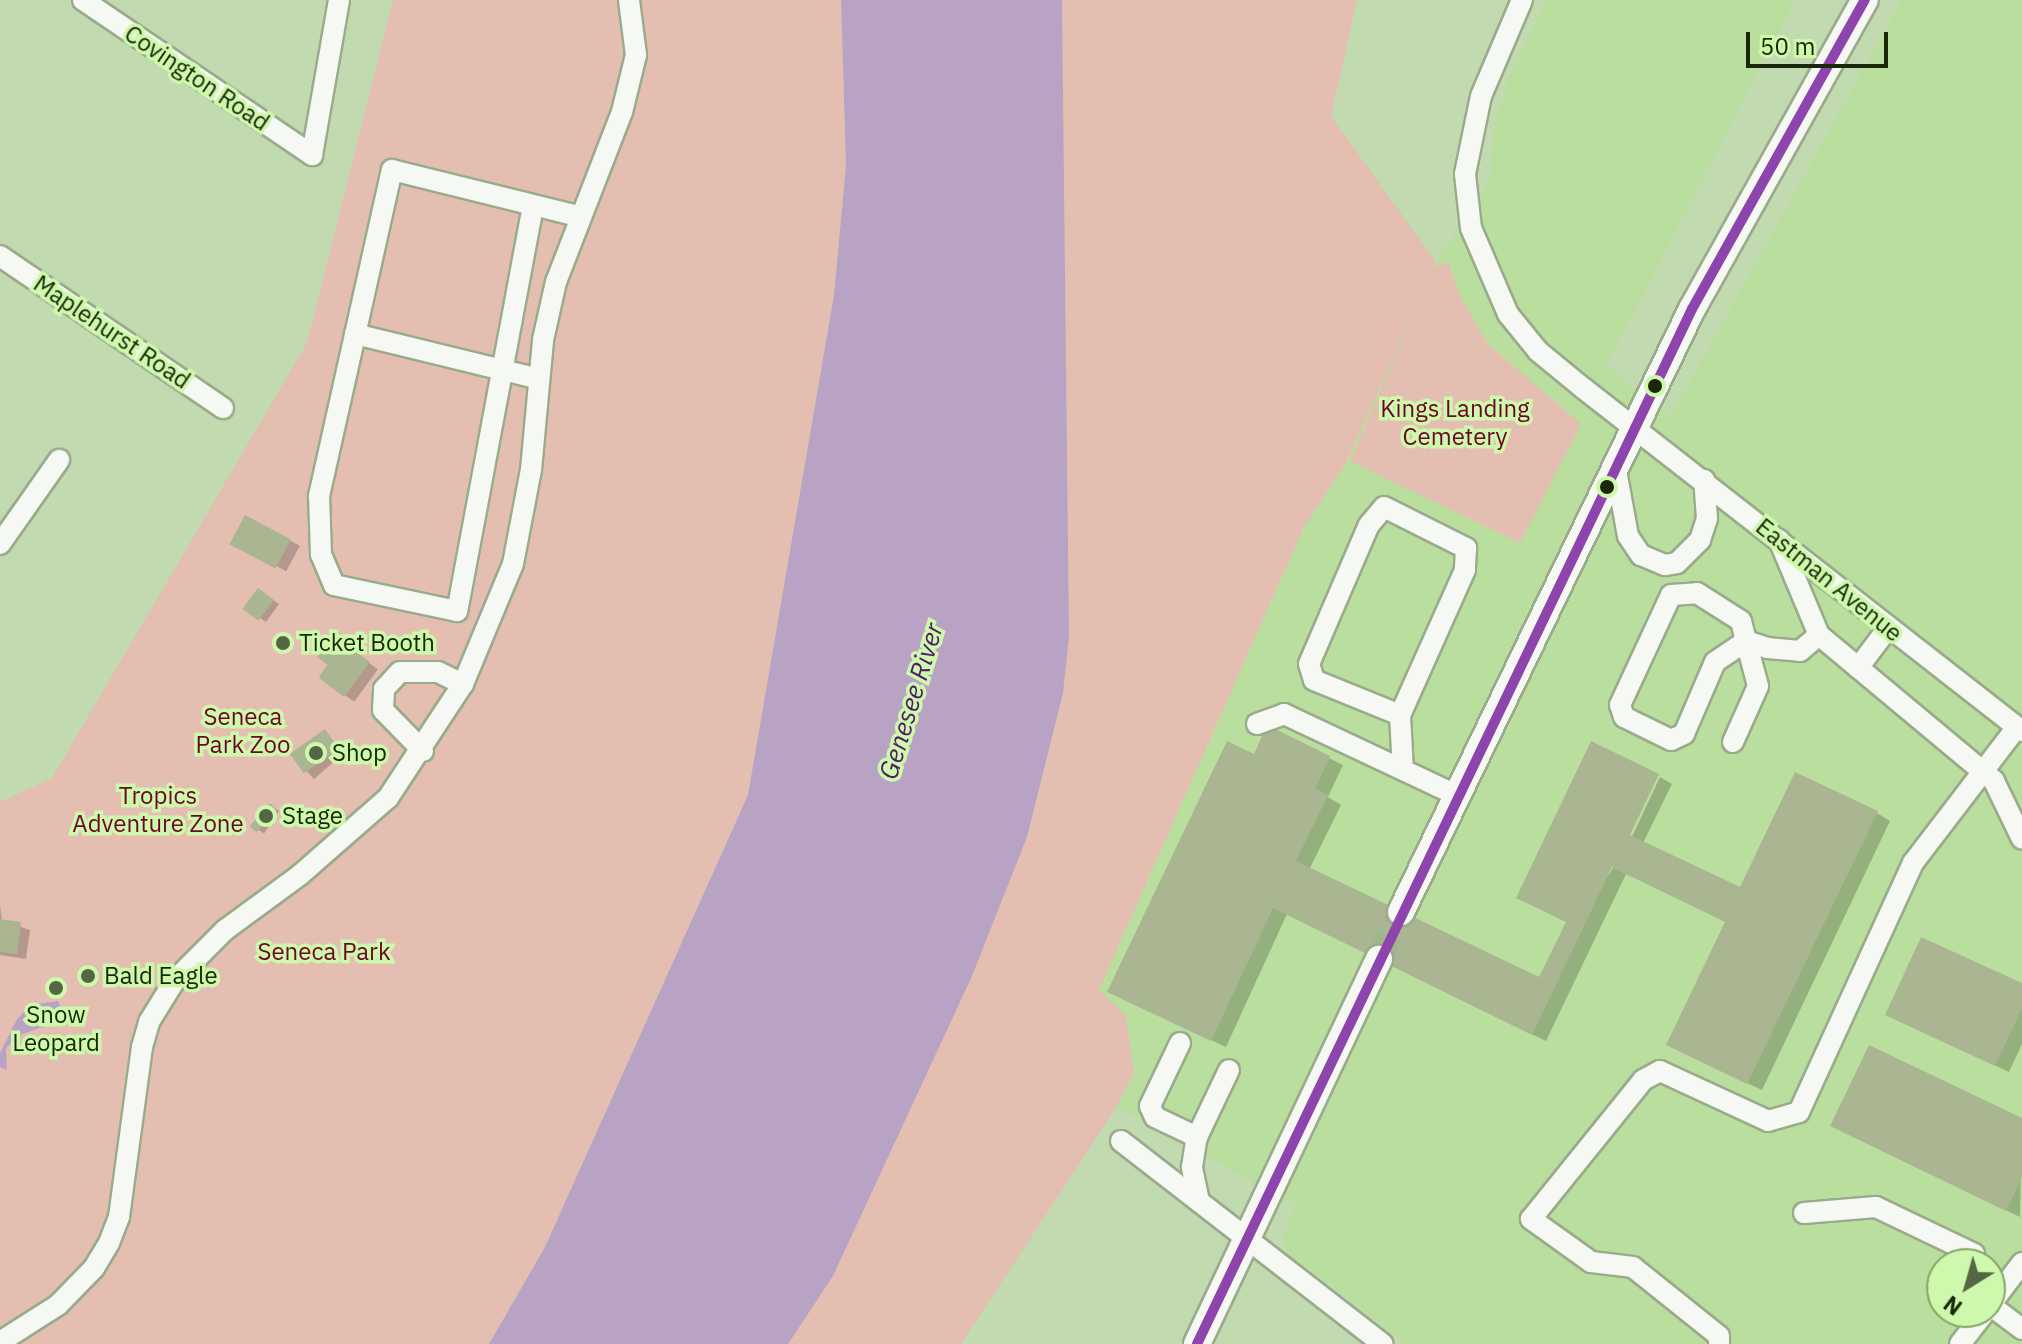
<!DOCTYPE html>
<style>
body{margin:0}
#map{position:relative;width:2022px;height:1344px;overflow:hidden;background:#c2dab0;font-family:"IBM Plex Sans",sans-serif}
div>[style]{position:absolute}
.built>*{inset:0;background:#bade9d}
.green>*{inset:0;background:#e3beb1}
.water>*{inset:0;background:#b8a3c5}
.shadow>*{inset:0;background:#0003;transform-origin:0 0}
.building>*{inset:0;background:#aab692;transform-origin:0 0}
.major-tunnel>*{height:26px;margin-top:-13px;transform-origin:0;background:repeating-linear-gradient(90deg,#a0b68f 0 26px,transparent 0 39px)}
.roads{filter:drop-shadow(2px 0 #99ab8b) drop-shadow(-2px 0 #99ab8b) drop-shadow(0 2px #99ab8b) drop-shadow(0 -2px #99ab8b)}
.minor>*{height:20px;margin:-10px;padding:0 10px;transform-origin:10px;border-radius:10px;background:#f6f9f3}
.major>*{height:26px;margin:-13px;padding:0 13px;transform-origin:13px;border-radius:13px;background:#f6f9f3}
.bus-1>*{height:10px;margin:-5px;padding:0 5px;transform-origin:5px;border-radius:5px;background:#8e44ad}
.dots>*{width:22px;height:22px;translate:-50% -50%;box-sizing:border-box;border:4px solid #cef8ab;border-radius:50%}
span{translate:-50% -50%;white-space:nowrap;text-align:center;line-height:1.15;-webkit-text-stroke:7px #cef8ab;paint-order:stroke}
.street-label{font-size:24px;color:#19280a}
.park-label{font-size:24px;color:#6d0527}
.poi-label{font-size:24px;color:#19280a}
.left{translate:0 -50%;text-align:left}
.water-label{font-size:26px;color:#4d1968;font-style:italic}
.north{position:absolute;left:1926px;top:1248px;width:80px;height:80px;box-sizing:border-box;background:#cef8ab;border:2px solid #86a56b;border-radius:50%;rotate:217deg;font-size:22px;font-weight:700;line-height:32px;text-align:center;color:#19280a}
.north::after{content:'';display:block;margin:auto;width:28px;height:36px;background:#546644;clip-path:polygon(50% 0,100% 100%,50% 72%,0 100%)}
.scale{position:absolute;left:1746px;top:32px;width:142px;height:36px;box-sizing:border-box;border:4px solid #19280a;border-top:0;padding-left:10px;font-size:24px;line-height:28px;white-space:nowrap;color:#19280a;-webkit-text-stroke:6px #cef8ab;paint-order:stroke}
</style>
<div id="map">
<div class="built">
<div style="clip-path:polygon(evenodd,1546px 0,1795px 0,1606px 366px,1671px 416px,1902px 0,2022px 0,2022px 1344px,1407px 1344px,1288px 1253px,1282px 1239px,1296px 1205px,1117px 1107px,1134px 1072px,1126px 1016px,1098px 990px,1304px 527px,1346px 463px,1436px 262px,1490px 179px,1494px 129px,1509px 79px,1546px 0,1942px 1264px,1990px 1264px,1990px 1312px,1942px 1312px,1942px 1264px)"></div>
</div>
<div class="green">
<div style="clip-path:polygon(393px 0,841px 0,846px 165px,834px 295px,748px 795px,545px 1247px,489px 1344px,0 1344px,0 802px,52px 778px,307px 343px)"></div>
<div style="clip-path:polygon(1062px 0,1357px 0,1331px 116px,1436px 262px,1434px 268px,1448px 261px,1460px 296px,1488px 344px,1581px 424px,1520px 543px,1350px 461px,1423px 292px,1346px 463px,1304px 527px,1099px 990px,1126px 1016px,1134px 1072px,1114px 1111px,961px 1344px,788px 1344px,833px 1276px,972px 975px,1027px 837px,1063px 693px,1069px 636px)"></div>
</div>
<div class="water">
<div style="clip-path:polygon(841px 0,1062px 0,1069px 636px,1063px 693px,1027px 837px,972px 976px,833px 1276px,788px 1344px,489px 1344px,545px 1247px,748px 795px,834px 295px,846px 165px)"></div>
<div style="clip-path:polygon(58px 1001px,62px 1010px,53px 1023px,18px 1036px,6px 1048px,7px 1070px,0 1067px,0 1053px,17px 1019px,30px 1005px)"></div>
</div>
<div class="shadow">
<div style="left:246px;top:517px;width:61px;height:29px;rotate:28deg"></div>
<div style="clip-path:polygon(264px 594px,279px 604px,266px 622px,246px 608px)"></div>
<div style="left:343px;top:644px;width:43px;height:40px;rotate:36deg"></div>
<div style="clip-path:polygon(1268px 728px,1343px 765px,1328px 797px,1341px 805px,1309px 870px,1540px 980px,1628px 845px,1660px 777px,1672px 784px,1643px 843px,1741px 890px,1877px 813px,1890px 821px,1762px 1090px,1682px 1052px,1727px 922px,1626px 874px,1546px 1041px,1287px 914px,1226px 1047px,1123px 999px)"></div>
<div style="left:325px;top:731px;width:29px;height:40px;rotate:49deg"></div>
<div style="left:270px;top:805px;width:11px;height:27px;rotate:34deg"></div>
<div style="clip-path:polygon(0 906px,2px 921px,30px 930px,26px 959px,0 955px)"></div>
<div style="clip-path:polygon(2022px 986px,2022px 1044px,2009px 1072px,1901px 1022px)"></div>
<div style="clip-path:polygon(2022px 1120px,2020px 1217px,1846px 1133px)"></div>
</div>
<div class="building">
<div style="left:245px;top:515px;width:52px;height:33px;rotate:28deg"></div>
<div style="left:258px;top:588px;width:20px;height:26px;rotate:37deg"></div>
<div style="clip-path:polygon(333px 635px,370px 662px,344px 697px,319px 678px,328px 665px,317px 657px)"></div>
<div style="left:279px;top:636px;width:14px;height:8px;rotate:34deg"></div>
<div style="clip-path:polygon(1267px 725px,1330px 756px,1315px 789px,1328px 795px,1296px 861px,1539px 977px,1566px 922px,1516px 898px,1591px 741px,1659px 774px,1630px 835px,1740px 887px,1795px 772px,1878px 811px,1747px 1084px,1666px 1045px,1725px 922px,1612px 867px,1532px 1035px,1273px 908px,1211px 1041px,1107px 992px,1227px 741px,1254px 754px)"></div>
<div style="left:325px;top:729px;width:24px;height:43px;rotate:55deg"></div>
<div style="left:270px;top:803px;width:9px;height:31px;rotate:41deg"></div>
<div style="clip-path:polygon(0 919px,21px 922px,17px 954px,0 952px)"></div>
<div style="clip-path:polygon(1921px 937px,2022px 983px,2022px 1008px,1995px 1066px,1885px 1015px)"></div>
<div style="clip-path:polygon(1869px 1045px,2022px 1118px,2022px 1177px,2006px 1211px,1830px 1126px)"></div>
</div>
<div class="major-tunnel">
<div style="left:1379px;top:959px;width:52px;rotate:-64.9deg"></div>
</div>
<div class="roads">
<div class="minor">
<div style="left:83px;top:0;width:277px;rotate:34.1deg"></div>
<div style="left:312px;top:155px;width:157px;rotate:-80.1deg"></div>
<div style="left:1522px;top:0;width:104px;rotate:113.1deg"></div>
<div style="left:1481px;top:96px;width:80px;rotate:101.6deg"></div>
<div style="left:1465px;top:174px;width:54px;rotate:83.7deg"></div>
<div style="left:1471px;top:228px;width:94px;rotate:66.7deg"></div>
<div style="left:1508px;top:314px;width:48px;rotate:51deg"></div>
<div style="left:1538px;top:351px;width:58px;rotate:39.4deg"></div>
<div style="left:1583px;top:388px;width:557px;rotate:38deg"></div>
<div style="left:533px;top:206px;width:412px;rotate:100.6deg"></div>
<div style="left:457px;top:611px;width:126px;rotate:-168.1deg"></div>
<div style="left:334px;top:585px;width:33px;rotate:-113deg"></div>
<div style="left:321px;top:555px;width:59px;rotate:-91.9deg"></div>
<div style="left:319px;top:496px;width:334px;rotate:-77.4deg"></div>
<div style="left:392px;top:170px;width:192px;rotate:13.9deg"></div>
<div style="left:0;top:256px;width:270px;rotate:34.3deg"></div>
<div style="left:355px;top:334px;width:189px;rotate:13.7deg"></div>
<div style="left:1616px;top:470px;width:67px;rotate:79.7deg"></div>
<div style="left:1628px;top:536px;width:23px;rotate:56deg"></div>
<div style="left:1641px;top:555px;width:26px;rotate:23deg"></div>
<div style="left:1665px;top:565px;width:12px;rotate:-9deg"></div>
<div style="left:1677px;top:563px;width:33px;rotate:-45deg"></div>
<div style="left:1700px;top:540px;width:22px;rotate:-72deg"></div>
<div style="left:1707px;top:519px;width:39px;rotate:-94deg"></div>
<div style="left:0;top:544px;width:103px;rotate:-54.9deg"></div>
<div style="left:1819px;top:635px;width:228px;rotate:39.8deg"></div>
<div style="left:1994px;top:781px;width:64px;rotate:64.2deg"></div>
<div style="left:1858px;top:668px;width:50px;rotate:-53.1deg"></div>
<div style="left:1400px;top:715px;width:93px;rotate:-157.9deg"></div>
<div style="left:1314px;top:680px;width:17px;rotate:-107deg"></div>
<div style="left:1309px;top:664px;width:151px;rotate:-66.7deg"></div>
<div style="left:1369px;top:525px;width:23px;rotate:-50deg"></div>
<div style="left:1384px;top:507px;width:92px;rotate:26.6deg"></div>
<div style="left:1466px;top:548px;width:22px;rotate:93deg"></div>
<div style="left:1465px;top:570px;width:159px;rotate:114.1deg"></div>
<div style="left:1400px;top:715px;width:55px;rotate:86.9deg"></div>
<div style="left:1257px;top:724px;width:29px;rotate:-20deg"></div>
<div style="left:1284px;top:714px;width:192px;rotate:25.2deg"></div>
<div style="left:1733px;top:742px;width:61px;rotate:-65.9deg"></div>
<div style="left:1758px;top:686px;width:47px;rotate:-104.9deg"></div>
<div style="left:1746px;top:641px;width:37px;rotate:146deg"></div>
<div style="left:1715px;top:662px;width:78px;rotate:113.3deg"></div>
<div style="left:1684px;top:734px;width:14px;rotate:155deg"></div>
<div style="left:1671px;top:740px;width:52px;rotate:-153.9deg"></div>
<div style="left:1624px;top:717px;width:13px;rotate:-108deg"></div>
<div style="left:1620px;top:705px;width:121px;rotate:-65.1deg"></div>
<div style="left:1671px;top:595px;width:26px;rotate:-4deg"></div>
<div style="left:1697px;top:593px;width:52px;rotate:32.5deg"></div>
<div style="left:1741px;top:621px;width:21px;rotate:76deg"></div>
<div style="left:1746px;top:641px;width:22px;rotate:18deg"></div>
<div style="left:1767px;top:648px;width:33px;rotate:5deg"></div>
<div style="left:1800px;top:651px;width:25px;rotate:-40deg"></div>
<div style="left:1819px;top:635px;width:103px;rotate:-112.8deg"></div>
<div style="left:423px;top:751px;width:57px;rotate:-134.3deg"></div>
<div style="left:383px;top:710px;width:21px;rotate:-87deg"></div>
<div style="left:384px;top:689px;width:23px;rotate:-47deg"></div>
<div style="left:400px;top:672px;width:38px"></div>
<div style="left:438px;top:672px;width:28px;rotate:26deg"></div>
<div style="left:1180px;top:1043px;width:70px;rotate:115.5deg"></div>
<div style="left:1150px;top:1106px;width:12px;rotate:66deg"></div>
<div style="left:1155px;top:1117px;width:47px;rotate:25.5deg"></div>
<div style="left:1121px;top:1141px;width:331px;rotate:37.8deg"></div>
<div style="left:1199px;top:1201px;width:35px;rotate:-102deg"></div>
<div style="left:1192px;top:1167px;width:30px;rotate:-81deg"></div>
<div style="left:1197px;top:1137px;width:74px;rotate:-64.5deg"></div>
<div style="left:1804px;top:1213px;width:72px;rotate:-4.8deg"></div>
<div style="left:1876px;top:1207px;width:109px;rotate:25.6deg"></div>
<div style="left:1990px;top:1305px;width:53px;rotate:-52.7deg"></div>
<div style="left:1990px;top:1305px;width:40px;rotate:37deg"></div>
<div style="left:0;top:1342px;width:69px;rotate:-32.5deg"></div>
<div style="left:58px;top:1305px;width:52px;rotate:-45.8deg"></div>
<div style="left:94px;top:1268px;width:29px;rotate:-59deg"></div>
<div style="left:109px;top:1243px;width:28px;rotate:-69deg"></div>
<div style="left:119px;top:1217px;width:172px;rotate:-82.3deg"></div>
<div style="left:142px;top:1047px;width:26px;rotate:-74deg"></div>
<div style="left:149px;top:1022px;width:49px;rotate:-58.2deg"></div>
<div style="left:175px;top:980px;width:71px;rotate:-45deg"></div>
<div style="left:225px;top:930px;width:93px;rotate:-36.3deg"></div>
<div style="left:300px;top:875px;width:117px;rotate:-41.2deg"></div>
<div style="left:388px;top:798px;width:136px;rotate:-56.7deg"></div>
<div style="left:463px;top:684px;width:130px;rotate:-67.4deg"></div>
<div style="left:513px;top:564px;width:96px;rotate:-79.2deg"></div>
<div style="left:531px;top:470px;width:131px;rotate:-84.7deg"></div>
<div style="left:543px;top:340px;width:59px;rotate:-77.4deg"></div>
<div style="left:556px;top:282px;width:182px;rotate:-68.8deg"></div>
<div style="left:622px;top:112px;width:59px;rotate:-76.2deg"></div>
<div style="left:636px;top:55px;width:55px;rotate:-97.3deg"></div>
<div style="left:1719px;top:1344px;width:8px;rotate:-90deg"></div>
<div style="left:1719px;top:1336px;width:110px;rotate:-141.3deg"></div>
<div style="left:1633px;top:1267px;width:42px;rotate:-173.2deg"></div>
<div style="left:1591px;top:1262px;width:74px;rotate:-144.4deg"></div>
<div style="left:1531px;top:1219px;width:179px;rotate:-51.1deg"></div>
<div style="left:1643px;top:1080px;width:19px;rotate:-28deg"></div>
<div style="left:1660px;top:1071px;width:119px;rotate:24.8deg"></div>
<div style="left:1768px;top:1121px;width:32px;rotate:-16deg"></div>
<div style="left:1799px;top:1112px;width:274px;rotate:-65.4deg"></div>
<div style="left:1913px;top:863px;width:171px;rotate:-52.6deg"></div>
<div style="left:1960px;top:1344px;width:41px;rotate:-52deg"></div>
</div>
<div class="major">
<div style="left:1401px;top:912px;width:670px;rotate:-64.24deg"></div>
<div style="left:1692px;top:309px;width:354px;rotate:-60.8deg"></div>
<div style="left:1197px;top:1344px;width:426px;rotate:-64.7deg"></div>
</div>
</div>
<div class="bus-1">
<div style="left:1197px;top:1344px;width:1147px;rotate:-64.44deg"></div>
<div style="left:1692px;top:309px;width:354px;rotate:-60.8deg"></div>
</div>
<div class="dots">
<div style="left:1655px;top:386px;background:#19280a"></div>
<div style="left:1607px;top:487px;background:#19280a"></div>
<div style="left:283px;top:643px;background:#546644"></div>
<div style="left:316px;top:753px;background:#546644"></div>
<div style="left:266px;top:816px;background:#546644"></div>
<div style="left:88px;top:976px;background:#546644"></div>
<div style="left:56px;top:988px;background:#546644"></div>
</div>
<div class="street-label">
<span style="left:197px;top:78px;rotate:34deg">Covington Road</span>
<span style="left:112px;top:332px;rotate:34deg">Maplehurst Road</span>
<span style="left:1829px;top:580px;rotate:39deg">Eastman Avenue</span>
</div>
<div class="park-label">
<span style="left:1455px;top:423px">Kings Landing<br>Cemetery</span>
<span style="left:243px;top:731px">Seneca<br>Park Zoo</span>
<span style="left:158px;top:810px">Tropics<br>Adventure Zone</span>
<span style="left:324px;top:952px">Seneca Park</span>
</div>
<div class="poi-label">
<span class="left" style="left:299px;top:643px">Ticket Booth</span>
<span class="left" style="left:332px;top:753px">Shop</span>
<span class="left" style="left:282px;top:816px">Stage</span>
<span class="left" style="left:104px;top:976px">Bald Eagle</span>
<span style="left:56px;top:1029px">Snow<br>Leopard</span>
</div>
<div class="water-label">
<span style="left:911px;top:701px;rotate:-73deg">Genesee River</span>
</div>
<div class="north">N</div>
<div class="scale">50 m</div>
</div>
